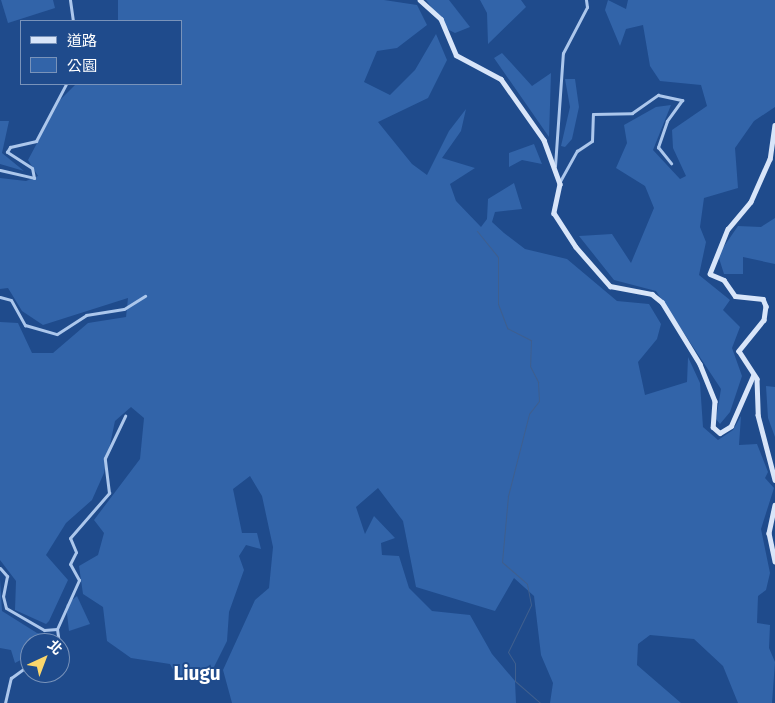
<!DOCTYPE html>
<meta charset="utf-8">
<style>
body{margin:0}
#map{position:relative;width:775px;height:703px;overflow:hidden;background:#1f4b8c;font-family:"Fira Sans","Noto Sans TC",sans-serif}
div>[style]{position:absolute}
.green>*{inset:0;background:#3264a9}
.stream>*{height:1px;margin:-0.5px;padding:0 0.5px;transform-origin:0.5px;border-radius:0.5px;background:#3f5f8e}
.street>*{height:3px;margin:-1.5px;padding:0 1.5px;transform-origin:1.5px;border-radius:1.5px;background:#acc7ec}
.secondary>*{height:4.5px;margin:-2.25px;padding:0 2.25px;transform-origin:2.25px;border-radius:2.25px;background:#d8e5f9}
span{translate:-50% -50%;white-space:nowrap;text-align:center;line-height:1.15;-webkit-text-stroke:4px #1f4b8c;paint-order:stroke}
.quarter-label{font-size:19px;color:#fff;font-weight:700}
.legend{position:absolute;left:20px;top:20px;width:162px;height:65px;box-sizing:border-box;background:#1f4b8c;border:1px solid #7993ba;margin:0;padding:6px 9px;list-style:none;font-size:15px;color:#fff}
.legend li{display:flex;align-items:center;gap:10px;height:25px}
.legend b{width:25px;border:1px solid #7993ba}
.north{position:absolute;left:20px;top:633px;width:50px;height:50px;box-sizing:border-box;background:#1f4b8c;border:1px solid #7993ba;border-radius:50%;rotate:43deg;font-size:14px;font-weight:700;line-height:20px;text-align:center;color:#fff}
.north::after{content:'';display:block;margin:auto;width:18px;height:22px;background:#fad66c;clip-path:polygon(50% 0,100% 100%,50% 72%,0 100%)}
</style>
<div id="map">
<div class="green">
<div style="clip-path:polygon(1px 0,53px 0,55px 8px,8px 23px)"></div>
<div style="clip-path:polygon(118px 0,384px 0,417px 5px,427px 25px,397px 48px,377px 51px,364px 82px,390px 95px,415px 70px,436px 34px,447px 60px,428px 98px,378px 122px,412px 164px,427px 175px,449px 131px,466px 109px,461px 131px,442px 158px,475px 168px,450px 184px,456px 201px,481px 227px,487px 219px,488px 199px,514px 183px,522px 209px,495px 212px,492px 222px,504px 233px,525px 249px,567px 259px,617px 301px,649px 304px,661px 324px,657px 339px,638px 362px,645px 395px,687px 382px,688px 357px,700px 383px,703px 427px,718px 440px,733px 430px,741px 416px,739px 445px,757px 444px,768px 472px,765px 478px,774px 488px,761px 529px,770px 573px,766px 590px,758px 596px,757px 623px,770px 625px,769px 648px,775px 662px,772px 703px,738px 703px,723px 666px,694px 639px,650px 635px,638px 644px,637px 665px,681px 703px,550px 703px,553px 683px,541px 655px,534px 596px,514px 578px,495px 611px,416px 587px,403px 521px,378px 488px,356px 507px,365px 534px,374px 516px,395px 538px,381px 543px,382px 555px,399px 556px,409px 588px,432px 611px,470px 615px,492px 654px,515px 681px,516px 703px,232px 703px,223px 670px,255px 600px,269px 588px,273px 547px,262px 496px,250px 476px,233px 489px,242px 533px,257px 533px,261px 549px,246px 545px,239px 556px,244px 570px,229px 612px,227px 641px,212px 671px,177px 677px,170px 664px,131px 658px,107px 641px,103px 607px,83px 594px,79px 566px,98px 555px,104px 533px,94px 520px,140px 459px,144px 418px,131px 407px,115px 421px,104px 473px,92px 500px,66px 523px,46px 555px,68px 580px,49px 621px,46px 624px,15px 610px,16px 581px,0 560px,0 322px,18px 323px,32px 353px,53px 353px,88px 323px,126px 317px,128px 298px,43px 325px,22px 311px,8px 288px,0 289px,0 178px,26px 181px,38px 176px,28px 160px,60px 100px,76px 84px,181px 84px,181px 21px,118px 21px)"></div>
<div style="clip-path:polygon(426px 0,449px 0,470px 27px,455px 33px,449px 30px)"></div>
<div style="clip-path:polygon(480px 0,521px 0,526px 7px,488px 44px,487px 13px)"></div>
<div style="clip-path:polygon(608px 0,626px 9px,628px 0,775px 0,775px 107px,754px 121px,735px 148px,738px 188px,704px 198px,700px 227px,706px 242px,699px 275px,730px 300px,723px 310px,740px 327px,732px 348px,742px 376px,730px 412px,720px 424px,716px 419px,721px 389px,656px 291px,614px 280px,579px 236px,612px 234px,631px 263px,654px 208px,645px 186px,616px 168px,627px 143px,624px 125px,656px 107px,671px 105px,653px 150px,680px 179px,686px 176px,673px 148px,672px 130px,707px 106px,701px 85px,660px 81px,650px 66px,643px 25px,626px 29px,620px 46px,605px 10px)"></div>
<div style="clip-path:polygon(502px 53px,532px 86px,551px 73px,549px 137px,494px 58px)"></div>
<div style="clip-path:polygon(565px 79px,575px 79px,579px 107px,572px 139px,565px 147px,561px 146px,570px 107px)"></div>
<div style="clip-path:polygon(0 121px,9px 121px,2px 153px,24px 171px,0 164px)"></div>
<div style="clip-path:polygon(534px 144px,542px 164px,522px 160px,509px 167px,509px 153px)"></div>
<div style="clip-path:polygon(775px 218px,775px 264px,743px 257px,743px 274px,724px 274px,718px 255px,738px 226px,761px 227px)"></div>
<div style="clip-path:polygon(766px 386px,775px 387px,775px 437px,768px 418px)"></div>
<div style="clip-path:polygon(0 579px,2px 611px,37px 633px,54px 634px,49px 643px,30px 643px,30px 655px,15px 663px,11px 650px,0 648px)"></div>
<div style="clip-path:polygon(77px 596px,90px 624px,69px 631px,66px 605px)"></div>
</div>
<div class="stream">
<div style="left:477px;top:231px;width:33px;rotate:51deg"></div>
<div style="left:498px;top:257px;width:47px;rotate:90deg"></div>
<div style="left:498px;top:304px;width:26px;rotate:69deg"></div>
<div style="left:507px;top:328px;width:27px;rotate:27deg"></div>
<div style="left:531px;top:340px;width:26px;rotate:92deg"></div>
<div style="left:530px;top:366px;width:18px;rotate:63deg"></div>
<div style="left:538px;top:382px;width:19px;rotate:87deg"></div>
<div style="left:539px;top:401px;width:16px;rotate:128deg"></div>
<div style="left:529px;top:414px;width:85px;rotate:104.4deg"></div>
<div style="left:508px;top:496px;width:66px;rotate:95.2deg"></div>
<div style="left:502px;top:562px;width:33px;rotate:41deg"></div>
<div style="left:527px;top:584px;width:21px;rotate:79deg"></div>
<div style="left:531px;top:605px;width:52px;rotate:116.1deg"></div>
<div style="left:508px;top:652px;width:13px;rotate:58deg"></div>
<div style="left:515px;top:663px;width:18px;rotate:90deg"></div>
<div style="left:515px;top:681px;width:33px;rotate:41deg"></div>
</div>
<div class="street">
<div style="left:70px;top:0;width:21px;rotate:82deg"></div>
<div style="left:555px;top:166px;width:113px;rotate:-86deg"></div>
<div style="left:563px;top:53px;width:52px;rotate:-62.4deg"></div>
<div style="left:587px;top:7px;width:7px;rotate:-98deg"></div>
<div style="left:0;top:170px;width:35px;rotate:13deg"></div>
<div style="left:34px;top:178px;width:10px;rotate:-101deg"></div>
<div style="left:32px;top:168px;width:30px;rotate:-147deg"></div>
<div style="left:7px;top:152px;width:6px;rotate:-59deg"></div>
<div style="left:10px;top:147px;width:27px;rotate:-13deg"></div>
<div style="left:36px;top:141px;width:64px;rotate:-62.2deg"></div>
<div style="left:559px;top:183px;width:37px;rotate:-61deg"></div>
<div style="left:577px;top:151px;width:18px;rotate:-34deg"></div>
<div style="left:592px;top:141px;width:27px;rotate:-88deg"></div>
<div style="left:593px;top:114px;width:39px;rotate:-1deg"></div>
<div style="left:632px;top:113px;width:32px;rotate:-35deg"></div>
<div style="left:658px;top:95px;width:25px;rotate:12deg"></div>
<div style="left:682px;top:100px;width:26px;rotate:126deg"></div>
<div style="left:667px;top:121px;width:28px;rotate:109deg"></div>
<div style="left:658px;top:147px;width:21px;rotate:51deg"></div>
<div style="left:0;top:297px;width:11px;rotate:15deg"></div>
<div style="left:11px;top:300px;width:29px;rotate:61deg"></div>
<div style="left:25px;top:325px;width:33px;rotate:16deg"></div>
<div style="left:57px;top:334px;width:35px;rotate:-33deg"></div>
<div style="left:86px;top:315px;width:38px;rotate:-9deg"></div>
<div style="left:124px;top:309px;width:25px;rotate:-32deg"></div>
<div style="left:0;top:568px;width:11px;rotate:49deg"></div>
<div style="left:7px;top:576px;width:20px;rotate:101deg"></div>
<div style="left:3px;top:596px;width:12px;rotate:76deg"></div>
<div style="left:6px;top:608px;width:44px;rotate:30.1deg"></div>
<div style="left:44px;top:630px;width:13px;rotate:-4deg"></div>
<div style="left:57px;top:629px;width:14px;rotate:82deg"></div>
<div style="left:57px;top:629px;width:54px;rotate:-65.8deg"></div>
<div style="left:79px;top:580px;width:18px;rotate:-119deg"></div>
<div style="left:70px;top:564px;width:13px;rotate:-63deg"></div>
<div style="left:76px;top:552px;width:15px;rotate:-113deg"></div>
<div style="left:70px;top:538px;width:60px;rotate:-49.1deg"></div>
<div style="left:109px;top:493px;width:35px;rotate:-97deg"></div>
<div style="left:105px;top:458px;width:47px;rotate:-64.5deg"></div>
<div style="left:5px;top:703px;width:26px;rotate:-77deg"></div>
<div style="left:11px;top:678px;width:24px;rotate:-36deg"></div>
</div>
<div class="secondary">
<div style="left:420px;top:0;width:28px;rotate:42deg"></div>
<div style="left:441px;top:19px;width:39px;rotate:67deg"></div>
<div style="left:456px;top:55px;width:51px;rotate:28.1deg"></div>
<div style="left:501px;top:79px;width:75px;rotate:54.8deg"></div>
<div style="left:544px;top:140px;width:47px;rotate:70deg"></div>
<div style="left:560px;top:184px;width:30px;rotate:102deg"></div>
<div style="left:554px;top:213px;width:40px;rotate:57.1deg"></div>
<div style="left:576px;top:247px;width:52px;rotate:48.9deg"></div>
<div style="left:610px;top:286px;width:43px;rotate:10.8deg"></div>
<div style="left:652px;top:294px;width:13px;rotate:39deg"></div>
<div style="left:662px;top:302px;width:73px;rotate:58.5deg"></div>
<div style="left:700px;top:364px;width:40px;rotate:68deg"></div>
<div style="left:715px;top:401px;width:26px;rotate:94deg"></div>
<div style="left:713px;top:427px;width:9px;rotate:41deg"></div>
<div style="left:720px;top:433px;width:13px;rotate:-32deg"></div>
<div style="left:731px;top:426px;width:55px;rotate:-66.3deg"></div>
<div style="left:775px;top:125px;width:34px;rotate:98deg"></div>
<div style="left:770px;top:159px;width:47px;rotate:113.8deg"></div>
<div style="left:751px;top:202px;width:35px;rotate:130deg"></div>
<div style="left:728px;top:229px;width:48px;rotate:111.8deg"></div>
<div style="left:710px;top:274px;width:15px;rotate:23deg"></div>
<div style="left:724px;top:280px;width:19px;rotate:55deg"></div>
<div style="left:735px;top:296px;width:28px;rotate:6deg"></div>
<div style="left:763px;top:299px;width:8px;rotate:67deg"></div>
<div style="left:766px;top:306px;width:14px;rotate:98deg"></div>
<div style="left:764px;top:320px;width:40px;rotate:129deg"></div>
<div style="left:739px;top:351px;width:33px;rotate:57deg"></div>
<div style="left:757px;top:379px;width:36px;rotate:88deg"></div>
<div style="left:758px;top:415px;width:67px;rotate:75.3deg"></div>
<div style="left:775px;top:505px;width:29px;rotate:102deg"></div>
<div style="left:769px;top:533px;width:29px;rotate:78deg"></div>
</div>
<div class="quarter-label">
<span style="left:197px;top:674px">Liugu</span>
</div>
<ul class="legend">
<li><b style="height:6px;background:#d8e5f9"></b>道路</li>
<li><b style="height:14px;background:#3264a9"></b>公園</li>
</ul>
<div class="north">北</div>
</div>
